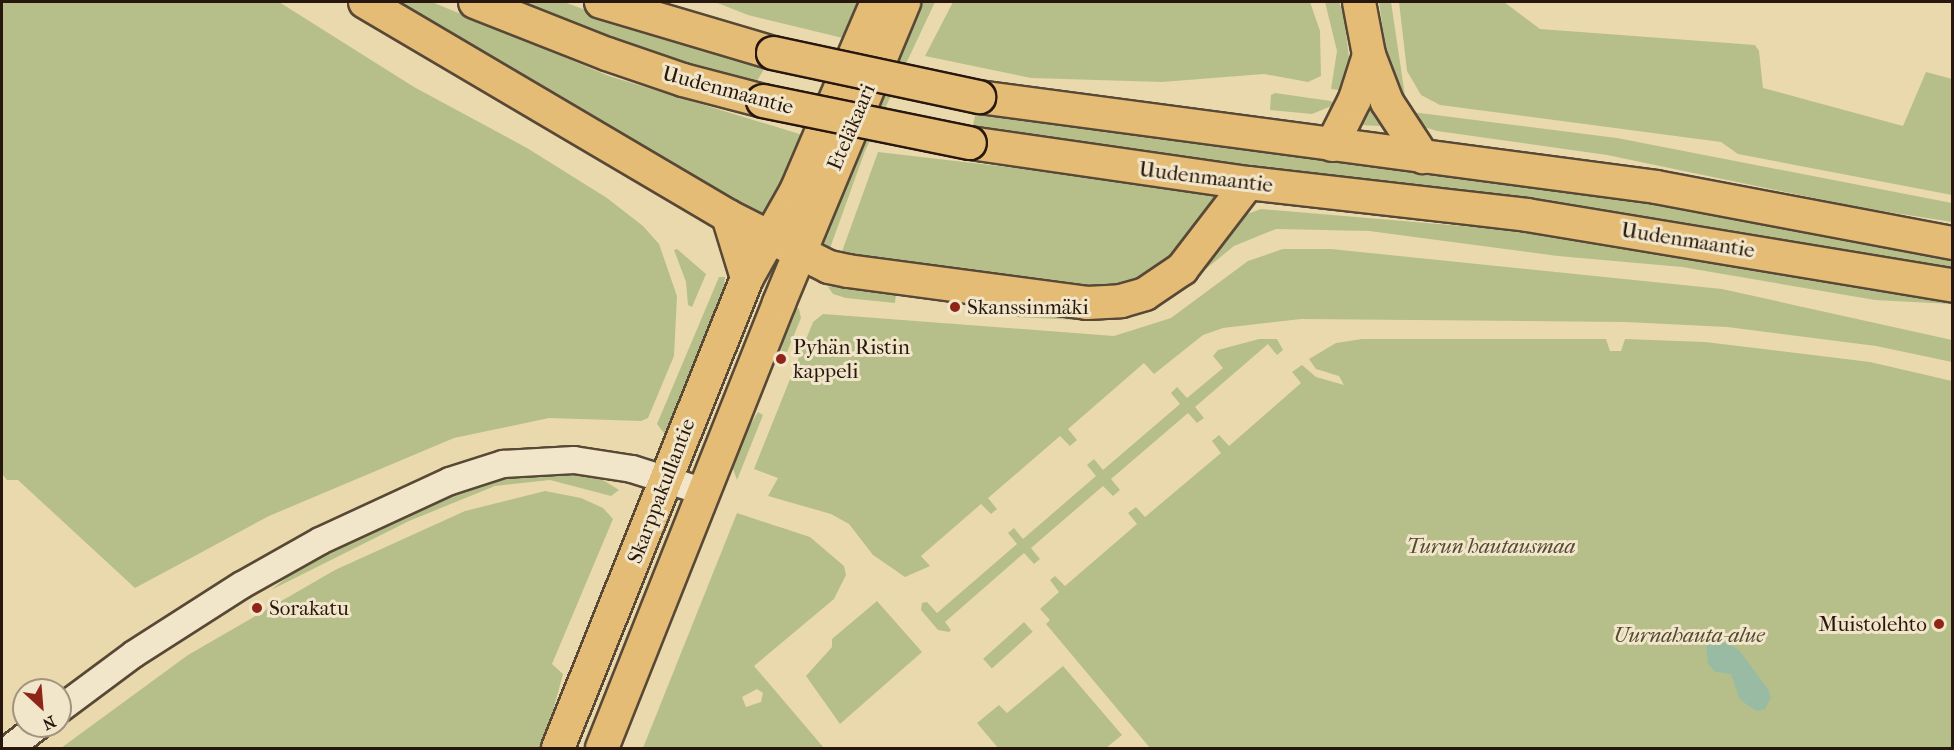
<!DOCTYPE html>
<meta charset="utf-8">
<style>
body{margin:0}
#map{position:relative;width:1954px;height:750px;overflow:hidden;background:#ead9ac;font-family:"IM FELL French Canon",serif}
div>[style]{position:absolute}
.green>*{inset:0;background:#b6bf8a;transform-origin:0 0}
.water>*{inset:0;background:#99bba4}
.roads{filter:drop-shadow(2px 0 #584836) drop-shadow(-2px 0 #584836) drop-shadow(0 2px #584836) drop-shadow(0 -2px #584836)}
.minor>*{height:26px;margin:-13px;padding:0 13px;transform-origin:13px;border-radius:13px;background:#f1e6c9}
.major>*{height:32px;margin:-16px;padding:0 16px;transform-origin:16px;border-radius:16px;background:#e5bc76}
.bridges{filter:drop-shadow(2px 0 #28170e) drop-shadow(-2px 0 #28170e) drop-shadow(0 2px #28170e) drop-shadow(0 -2px #28170e)}
.major-bridge>*{height:32px;margin:-16px;padding:0 16px;transform-origin:16px;border-radius:16px;background:#e5bc76}
.dots>*{width:16px;height:16px;translate:-50% -50%;box-sizing:border-box;border:3px solid #f1e6c9;border-radius:50%}
span{translate:-50% -50%;white-space:nowrap;text-align:center;line-height:1.15;-webkit-text-stroke:6px #f1e6c9;paint-order:stroke}
.street-label{font-size:21px;color:#28170e}
.poi-label{font-size:21px;color:#28170e}
.left{translate:0 -50%;text-align:left}
.right{translate:-100% -50%;text-align:right}
.park-label{font-size:21px;color:#534933;font-style:italic}
.frame{position:absolute;inset:0;border:3px solid #28170e;pointer-events:none}
.north{position:absolute;left:12px;top:678px;width:60px;height:60px;box-sizing:border-box;background:#f1e6c9;border:2px solid #a1937e;border-radius:50%;rotate:154deg;font-size:16px;font-weight:700;line-height:24px;text-align:center;color:#28170e}
.north::after{content:'';display:block;margin:auto;width:21px;height:27px;background:#8f2418;clip-path:polygon(50% 0,100% 100%,50% 72%,0 100%)}
</style>
<div id="map">
<div class="green">
<div style="clip-path:polygon(2px 2px,279px 2px,414px 87px,527px 148px,607px 198px,643px 226px,659px 244px,677px 296px,674px 356px,648px 418px,641px 421px,549px 418px,454px 438px,269px 516px,135px 588px,18px 480px,7px 480px,2px 474px)"></div>
<div style="clip-path:polygon(384px 2px,432px 2px,609px 76px,806px 136px,773px 213px,763px 219px)"></div>
<div style="clip-path:polygon(505px 2px,564px 2px,642px 31px,766px 66px,755px 84px,681px 66px)"></div>
<div style="clip-path:polygon(715px 2px,865px 2px,847px 39px,748px 15px)"></div>
<div style="clip-path:polygon(919px 2px,935px 2px,865px 151px,829px 251px,821px 240px)"></div>
<div style="clip-path:polygon(953px 2px,1310px 2px,1320px 31px,1321px 76px,1308px 82px,1264px 74px,1162px 82px,1031px 78px,925px 56px)"></div>
<div style="clip-path:polygon(1325px 2px,1339px 2px,1344px 16px,1350px 66px,1346px 91px,1331px 89px,1337px 51px)"></div>
<div style="clip-path:polygon(1379px 2px,1391px 2px,1405px 96px,1401px 100px,1391px 87px)"></div>
<div style="clip-path:polygon(1399px 2px,1504px 2px,1540px 29px,1755px 45px,1759px 51px,1763px 88px,1903px 126px,1926px 72px,1952px 79px,1952px 195px,1738px 154px,1721px 142px,1440px 105px,1421px 95px,1407px 71px)"></div>
<div style="clip-path:polygon(1275px 93px,1331px 101px,1334px 105px,1312px 114px,1270px 110px,1271px 95px)"></div>
<div style="clip-path:polygon(1365px 105px,1378px 107px,1380px 126px,1360px 125px)"></div>
<div style="clip-path:polygon(976px 110px,1601px 191px,1952px 256px,1952px 273px,972px 131px)"></div>
<div style="clip-path:polygon(1404px 111px,1617px 138px,1952px 203px,1952px 222px,1857px 207px,1607px 155px,1437px 131px,1424px 127px)"></div>
<div style="clip-path:polygon(878px 152px,1229px 193px,1161px 271px,1103px 293px,840px 257px)"></div>
<div style="clip-path:polygon(1261px 209px,1486px 228px,1681px 254px,1952px 298px,1952px 304px,1875px 300px,1682px 267px,1558px 256px,1369px 231px,1276px 229px,1234px 246px,1169px 299px,1137px 314px,1098px 321px,998px 316px,999px 307px,1097px 313px,1239px 217px)"></div>
<div style="clip-path:polygon(677px 249px,706px 274px,692px 307px,688px 305px,686px 282px,674px 250px)"></div>
<div style="clip-path:polygon(1283px 249px,1331px 249px,1722px 289px,1952px 340px,1952px 362px,1876px 346px,1727px 327px,1626px 322px,1301px 319px,1223px 328px,1203px 335px,1154px 374px,1144px 363px,1068px 429px,1077px 440px,1070px 446px,1060px 436px,988px 498px,997px 509px,991px 514px,981px 504px,921px 556px,930px 566px,905px 577px,873px 555px,849px 524px,831px 514px,768px 496px,778px 478px,754px 469px,813px 322px,823px 314px,1114px 336px,1171px 318px,1248px 261px)"></div>
<div style="clip-path:polygon(719px 277px,725px 277px,723px 294px,670px 428px,664px 433px,657px 424px)"></div>
<div style="clip-path:polygon(848px 283px,896px 294px,895px 303px,846px 298px,833px 294px,828px 287px)"></div>
<div style="clip-path:polygon(792px 304px,799px 309px,801px 318px,787px 352px,781px 351px)"></div>
<div style="clip-path:polygon(1259px 339px,1277px 339px,1283px 350px,1277px 355px,1268px 344px,1195px 407px,1204px 418px,1197px 423px,1188px 413px,1111px 479px,1120px 490px,1113px 496px,1103px 486px,1031px 548px,1040px 559px,1034px 564px,1024px 553px,945px 622px,951px 630px,949px 632px,938px 630px,921px 610px,922px 603px,927px 602px,937px 613px,1017px 544px,1008px 533px,1014px 528px,1023px 539px,1096px 476px,1087px 465px,1094px 459px,1103px 470px,1180px 404px,1171px 393px,1177px 387px,1187px 398px,1223px 368px,1213px 356px,1218px 350px)"></div>
<div style="clip-path:polygon(1362px 339px,1606px 339px,1610px 351px,1621px 351px,1625px 339px,1705px 342px,1870px 362px,1952px 381px,1952px 748px,1150px 748px,1046px 624px,1050px 620px,1040px 609px,1059px 592px,1050px 580px,1055px 576px,1065px 586px,1137px 524px,1128px 513px,1136px 507px,1145px 517px,1221px 453px,1212px 441px,1219px 435px,1229px 446px,1301px 383px,1292px 372px,1302px 365px,1316px 377px,1344px 385px,1339px 376px,1316px 369px,1309px 359px,1336px 343px)"></div>
<div style="clip-path:polygon(758px 412px,763px 415px,737px 480px,731px 463px,735px 451px)"></div>
<div style="clip-path:polygon(552px 472px,598px 477px,619px 490px,611px 496px,550px 480px,495px 486px,409px 521px,271px 590px,304px 564px,461px 489px,494px 479px)"></div>
<div style="clip-path:polygon(545px 491px,581px 498px,603px 508px,613px 519px,552px 664px,563px 674px,543px 748px,61px 748px,188px 655px,335px 570px,465px 511px)"></div>
<div style="clip-path:polygon(evenodd,737px 513px,810px 537px,844px 566px,846px 575px,834px 599px,754px 666px,824px 748px,643px 748px,737px 513px,757px 689px,763px 693px,761px 702px,746px 707px,742px 697px,757px 689px)"></div>
<div style="clip-path:polygon(877px 601px,922px 652px,840px 724px,806px 676px,832px 647px,832px 639px)"></div>
<div style="left:1024px;top:622px;width:13px;height:55px;rotate:48deg"></div>
<div style="clip-path:polygon(1063px 666px,1122px 735px,1106px 748px,998px 748px,977px 723px,999px 705px,1007px 713px)"></div>
</div>
<div class="water">
<div style="clip-path:polygon(1716px 636px,1739px 650px,1768px 689px,1771px 698px,1765px 709px,1757px 711px,1747px 705px,1739px 698px,1731px 674px,1715px 672px,1708px 664px,1706px 644px)"></div>
</div>
<div class="roads">
<div class="minor">
<div style="left:60px;top:709px;width:92px;rotate:-36.6deg"></div>
<div style="left:134px;top:654px;width:128px;rotate:-32.6deg"></div>
<div style="left:242px;top:585px;width:90px;rotate:-29.4deg"></div>
<div style="left:320px;top:541px;width:143px;rotate:-24.8deg"></div>
<div style="left:450px;top:481px;width:56px;rotate:-17.8deg"></div>
<div style="left:503px;top:464px;width:71px;rotate:-3.2deg"></div>
<div style="left:574px;top:460px;width:59px;rotate:8.8deg"></div>
<div style="left:632px;top:469px;width:77px;rotate:17.5deg"></div>
<div style="left:10px;top:748px;width:36px;rotate:-38deg"></div>
</div>
<div class="major">
<div style="left:365px;top:2px;width:421px;rotate:30.5deg"></div>
<div style="left:728px;top:216px;width:113px;rotate:26.8deg"></div>
<div style="left:829px;top:267px;width:19px;rotate:12deg"></div>
<div style="left:848px;top:271px;width:241px;rotate:7.6deg"></div>
<div style="left:1087px;top:303px;width:34px;rotate:-3deg"></div>
<div style="left:1121px;top:301px;width:25px;rotate:-16deg"></div>
<div style="left:1145px;top:294px;width:45px;rotate:-34deg"></div>
<div style="left:1182px;top:269px;width:108px;rotate:-52.5deg"></div>
<div style="left:475px;top:2px;width:142px;rotate:21.5deg"></div>
<div style="left:607px;top:54px;width:80px;rotate:18.9deg"></div>
<div style="left:683px;top:80px;width:83px;rotate:14.7deg"></div>
<div style="left:601px;top:2px;width:179px;rotate:16.5deg"></div>
<div style="left:1359px;top:2px;width:54px;rotate:79.3deg"></div>
<div style="left:1369px;top:55px;width:50px;rotate:69deg"></div>
<div style="left:1387px;top:102px;width:66px;rotate:56.8deg"></div>
<div style="left:979px;top:97px;width:683px;rotate:7.57deg"></div>
<div style="left:1656px;top:187px;width:301px;rotate:10.7deg"></div>
<div style="left:970px;top:143px;width:281px;rotate:8.2deg"></div>
<div style="left:1248px;top:183px;width:281px;rotate:6.5deg"></div>
<div style="left:1527px;top:215px;width:431px;rotate:9.4deg"></div>
<div style="left:1332px;top:145px;width:51px;rotate:-63.4deg"></div>
<div style="left:1355px;top:99px;width:46px;rotate:-72.3deg"></div>
<div style="left:728px;top:216px;width:65px;rotate:73deg"></div>
<div style="left:558px;top:748px;width:507px;rotate:-68.09deg"></div>
<div style="left:747px;top:278px;width:100px;rotate:-60.6deg"></div>
<div style="left:796px;top:191px;width:206px;rotate:-66.8deg"></div>
<div style="left:602px;top:748px;width:479px;rotate:-68.3deg"></div>
<div style="left:779px;top:303px;width:326px;rotate:-67.4deg"></div>
</div>
</div>
<div class="bridges">
<div class="major-bridge">
<div style="left:773px;top:53px;width:211px;rotate:12.1deg"></div>
<div style="left:763px;top:101px;width:211px;rotate:11.5deg"></div>
</div>
</div>
<div class="dots">
<div style="left:955px;top:307px;background:#8f2418"></div>
<div style="left:781px;top:359px;background:#8f2418"></div>
<div style="left:257px;top:608px;background:#8f2418"></div>
<div style="left:1939px;top:624px;background:#8f2418"></div>
</div>
<div class="street-label">
<span style="left:728px;top:90px;rotate:15deg">Uudenmaantie</span>
<span style="left:851px;top:127px;rotate:-67deg">Eteläkaari</span>
<span style="left:1206px;top:177px;rotate:7deg">Uudenmaantie</span>
<span style="left:1688px;top:240px;rotate:9deg">Uudenmaantie</span>
<span style="left:661px;top:491px;rotate:-69deg">Skarppakullantie</span>
</div>
<div class="poi-label">
<span class="left" style="left:967px;top:307px">Skanssinmäki</span>
<span class="left" style="left:793px;top:359px">Pyhän Ristin<br>kappeli</span>
<span class="left" style="left:269px;top:608px">Sorakatu</span>
<span class="right" style="left:1927px;top:624px">Muistolehto</span>
</div>
<div class="park-label">
<span style="left:1491px;top:546px">Turun hautausmaa</span>
<span style="left:1689px;top:635px">Uurnahauta-alue</span>
</div>
<div class="frame"></div>
<div class="north">N</div>
</div>
